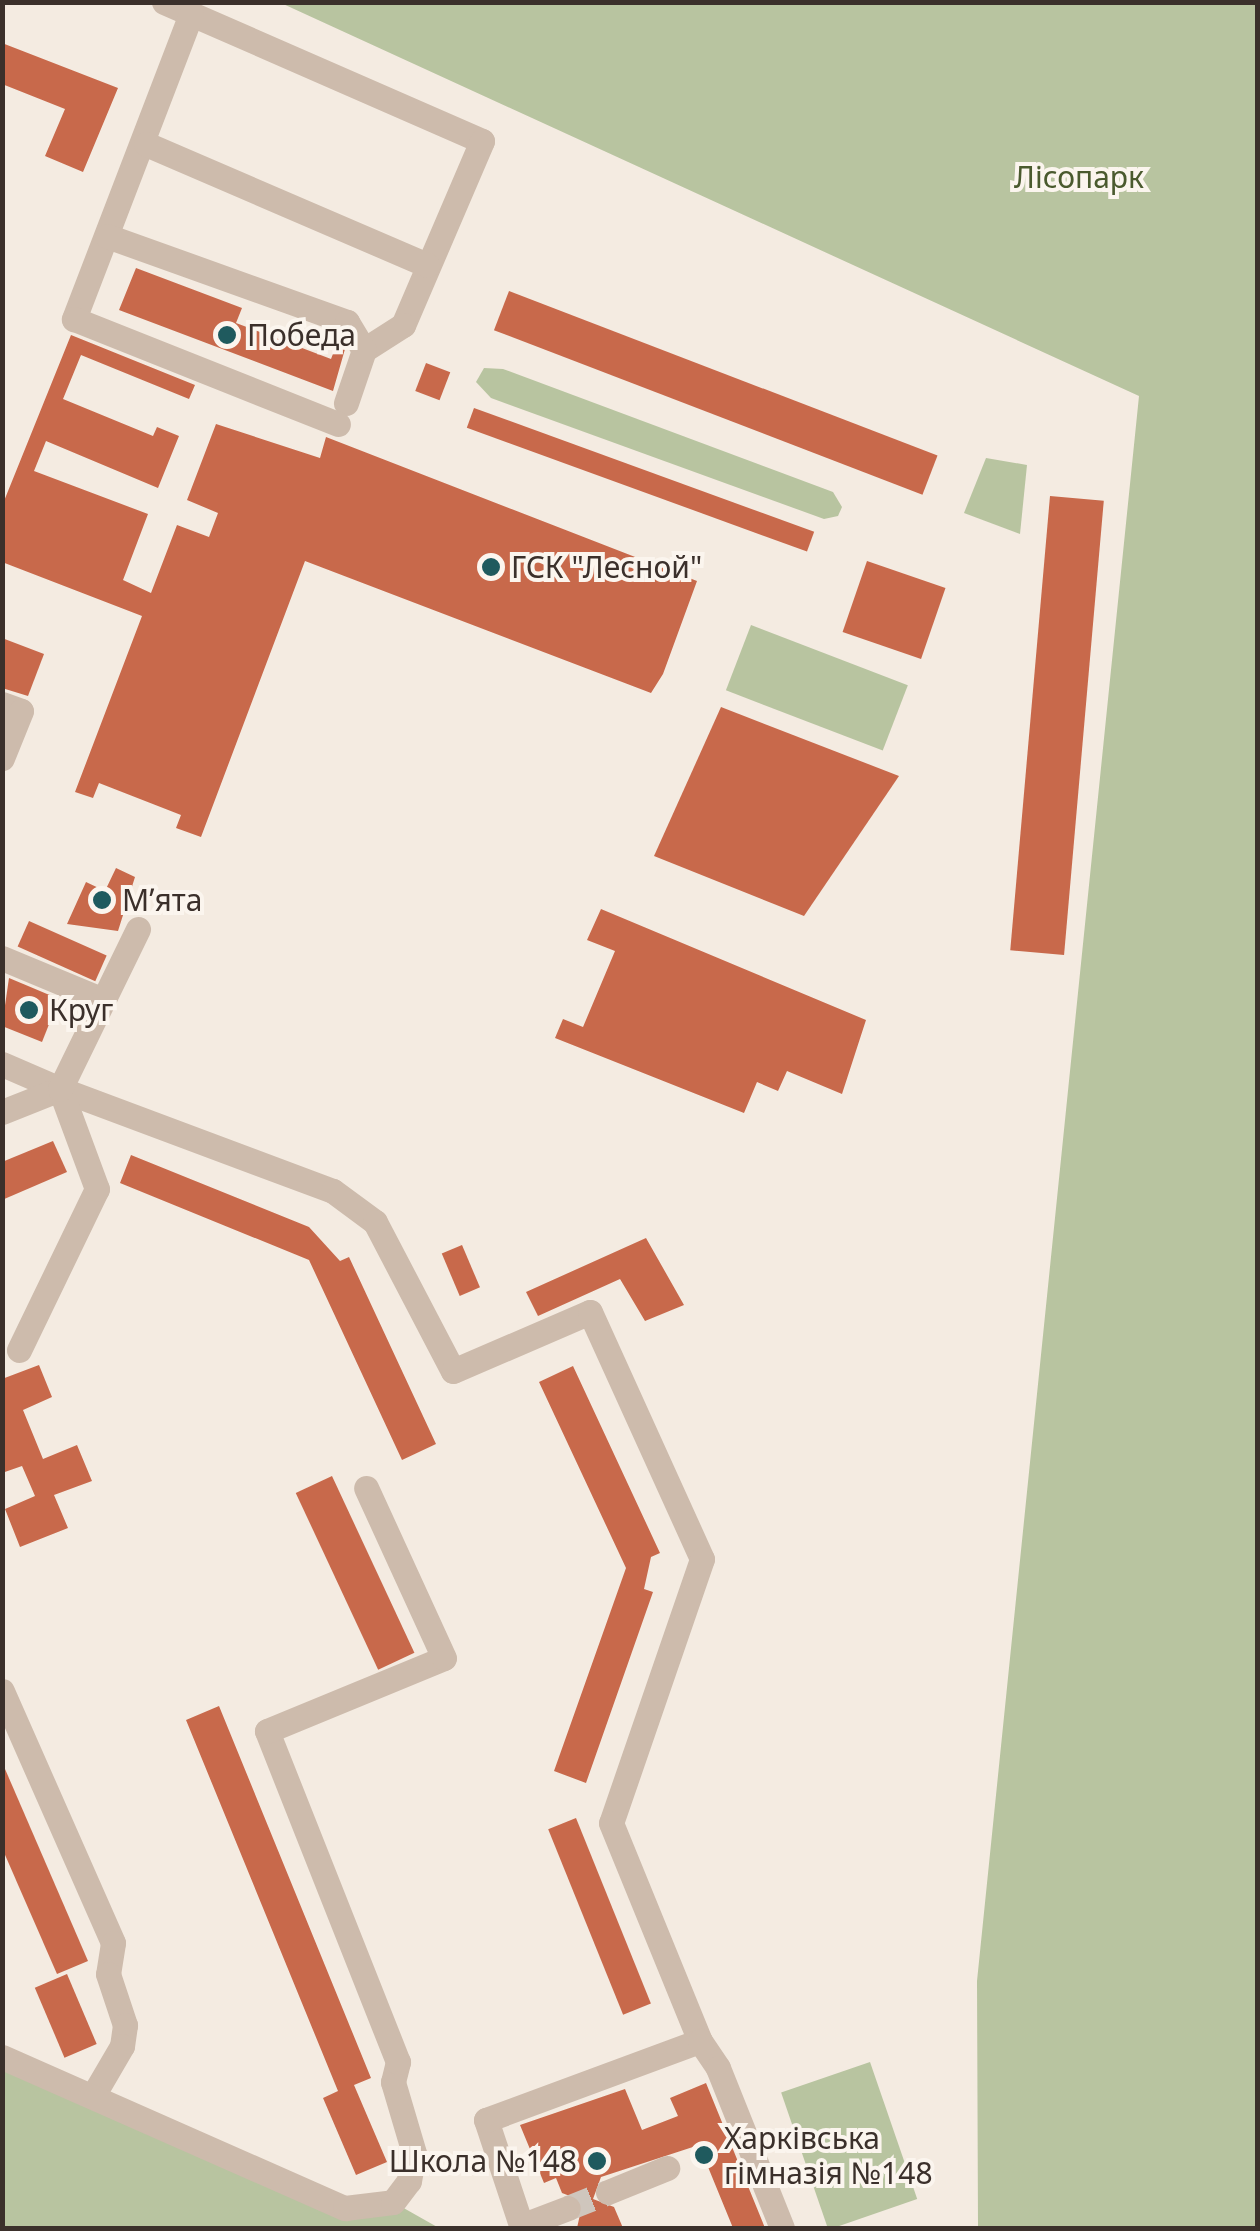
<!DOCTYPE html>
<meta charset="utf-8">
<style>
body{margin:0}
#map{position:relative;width:1260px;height:2231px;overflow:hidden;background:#f4ebe1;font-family:"Noto Sans",sans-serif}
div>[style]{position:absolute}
.green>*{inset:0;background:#b8c4a0;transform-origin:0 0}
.building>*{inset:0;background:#c8694b;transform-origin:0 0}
.minor-tunnel>*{height:25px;margin-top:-12.5px;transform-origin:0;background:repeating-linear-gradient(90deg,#cfc6bd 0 25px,transparent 0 37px)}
.minor>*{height:25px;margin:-12.5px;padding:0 12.5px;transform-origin:12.5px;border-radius:12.5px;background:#cdbbac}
.dots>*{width:28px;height:28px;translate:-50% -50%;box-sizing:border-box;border:5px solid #fbf5ee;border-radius:50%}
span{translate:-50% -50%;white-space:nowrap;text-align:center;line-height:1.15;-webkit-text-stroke:8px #fbf5ee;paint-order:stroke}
.park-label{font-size:30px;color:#4a5a2e}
.poi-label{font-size:30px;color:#3b302b}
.left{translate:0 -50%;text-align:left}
.right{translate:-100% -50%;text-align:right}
.frame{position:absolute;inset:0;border:5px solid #3b302b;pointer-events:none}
</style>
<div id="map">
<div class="green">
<div style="clip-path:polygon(281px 3px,1257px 3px,1257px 2228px,978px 2228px,977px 1981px,1139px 396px)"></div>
<div style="clip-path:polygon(484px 368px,503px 369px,833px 492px,842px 507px,838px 516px,824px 519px,491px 398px,476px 382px)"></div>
<div style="clip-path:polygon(986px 458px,1027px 465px,1020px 534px,964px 513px)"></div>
<div style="left:751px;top:625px;width:168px;height:70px;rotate:21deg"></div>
<div style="clip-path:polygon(2px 2057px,345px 2208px,393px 2202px,439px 2228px,3px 2228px)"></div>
<div style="left:870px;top:2062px;width:145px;height:94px;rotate:71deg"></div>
</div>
<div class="building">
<div style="clip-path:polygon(2px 43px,118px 88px,83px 172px,45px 156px,65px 109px,2px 84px)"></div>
<div style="clip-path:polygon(136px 268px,242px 308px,236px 323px,331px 359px,336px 346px,345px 349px,333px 391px,119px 310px)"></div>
<div style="left:509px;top:291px;width:459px;height:42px;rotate:21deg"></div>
<div style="clip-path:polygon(71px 335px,195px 385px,189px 399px,81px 355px,63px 399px,153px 436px,157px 427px,179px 436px,158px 488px,46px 441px,34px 471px,148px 514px,123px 580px,151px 593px,177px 525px,209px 537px,218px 513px,187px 500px,216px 424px,320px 458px,326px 437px,697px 581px,663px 674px,651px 693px,305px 561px,201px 837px,176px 828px,181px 815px,99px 783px,93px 798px,75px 792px,142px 616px,2px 562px,2px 506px)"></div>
<div style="left:426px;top:363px;width:26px;height:30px;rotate:21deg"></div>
<div style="left:474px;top:408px;width:362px;height:21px;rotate:20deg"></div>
<div style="left:1050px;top:496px;width:54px;height:456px;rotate:5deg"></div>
<div style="left:867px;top:561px;width:83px;height:75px;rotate:19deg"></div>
<div style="clip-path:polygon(2px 638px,44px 654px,28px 696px,2px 688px)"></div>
<div style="clip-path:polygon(721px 707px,899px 776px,804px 916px,654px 856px)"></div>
<div style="clip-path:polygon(116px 868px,135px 877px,118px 931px,67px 924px,86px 882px,105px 891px)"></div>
<div style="clip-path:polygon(601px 909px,866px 1020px,842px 1094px,787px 1071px,778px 1091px,757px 1082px,744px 1113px,555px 1038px,563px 1019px,583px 1027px,615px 951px,587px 940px)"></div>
<div style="left:29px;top:921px;width:85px;height:28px;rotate:24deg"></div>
<div style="clip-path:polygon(9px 978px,59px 999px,42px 1042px,2px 1026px)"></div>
<div style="clip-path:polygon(53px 1141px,67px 1172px,2px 1200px,2px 1162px)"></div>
<div style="clip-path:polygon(131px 1155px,309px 1227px,340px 1261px,349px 1257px,436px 1444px,402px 1460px,309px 1260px,120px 1183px)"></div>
<div style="clip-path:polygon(646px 1238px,684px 1305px,645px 1321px,620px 1279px,538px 1316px,526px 1292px)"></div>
<div style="left:462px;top:1245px;width:46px;height:22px;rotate:67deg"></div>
<div style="clip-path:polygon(39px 1365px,52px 1397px,23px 1410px,43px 1459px,77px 1445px,92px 1481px,54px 1495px,68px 1528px,20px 1547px,5px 1509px,35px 1496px,22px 1466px,2px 1473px,2px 1379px)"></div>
<div style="clip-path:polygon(573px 1366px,660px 1553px,651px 1557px,644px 1589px,653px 1592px,586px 1783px,554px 1771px,626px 1568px,539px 1382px)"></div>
<div style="left:332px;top:1476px;width:195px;height:40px;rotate:65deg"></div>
<div style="clip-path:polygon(219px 1706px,371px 2078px,354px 2085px,387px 2162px,356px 2175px,323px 2098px,338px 2091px,186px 1720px)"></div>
<div style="clip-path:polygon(2px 1762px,88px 1961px,57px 1974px,2px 1848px)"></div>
<div style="left:576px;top:1818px;width:200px;height:30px;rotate:68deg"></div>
<div style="left:67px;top:1974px;width:76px;height:35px;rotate:67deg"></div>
<div style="clip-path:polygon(706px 2083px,765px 2228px,733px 2228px,699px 2145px,601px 2177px,593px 2199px,614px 2207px,623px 2228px,577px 2228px,583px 2201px,562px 2193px,556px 2178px,544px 2183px,520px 2125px,625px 2089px,642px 2130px,678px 2116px,670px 2098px)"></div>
</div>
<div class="minor-tunnel">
<div style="left:568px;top:2208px;width:43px;rotate:-21.8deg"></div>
</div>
<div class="minor">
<div style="left:164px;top:2px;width:347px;rotate:23.6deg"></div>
<div style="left:482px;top:141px;width:200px;rotate:113.2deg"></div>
<div style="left:403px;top:325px;width:46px;rotate:147.3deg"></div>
<div style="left:364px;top:350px;width:56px;rotate:108.8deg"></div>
<div style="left:191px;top:14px;width:327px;rotate:111deg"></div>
<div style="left:74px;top:319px;width:284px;rotate:21.7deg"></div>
<div style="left:146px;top:144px;width:306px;rotate:23.3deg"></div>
<div style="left:107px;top:236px;width:255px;rotate:19.7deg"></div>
<div style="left:347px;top:322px;width:33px;rotate:59deg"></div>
<div style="left:2px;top:704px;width:20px;rotate:20deg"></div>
<div style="left:21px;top:711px;width:51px;rotate:112deg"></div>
<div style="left:2px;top:958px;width:109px;rotate:22.6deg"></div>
<div style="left:2px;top:1064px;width:63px;rotate:23.3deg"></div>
<div style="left:60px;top:1089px;width:62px;rotate:158.4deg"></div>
<div style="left:60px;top:1089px;width:291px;rotate:20.5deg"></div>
<div style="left:333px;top:1191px;width:52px;rotate:36.4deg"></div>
<div style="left:375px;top:1222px;width:168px;rotate:62.4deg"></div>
<div style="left:453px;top:1371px;width:149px;rotate:-23.3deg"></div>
<div style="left:590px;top:1312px;width:271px;rotate:65.6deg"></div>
<div style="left:702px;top:1559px;width:279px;rotate:109deg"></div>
<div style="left:611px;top:1823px;width:235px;rotate:67.8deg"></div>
<div style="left:19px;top:1350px;width:179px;rotate:-64.2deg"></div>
<div style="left:97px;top:1189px;width:107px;rotate:-110.3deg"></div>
<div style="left:60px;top:1089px;width:178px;rotate:-64deg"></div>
<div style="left:2px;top:1691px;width:275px;rotate:66.2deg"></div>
<div style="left:113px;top:1943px;width:31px;rotate:99deg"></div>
<div style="left:108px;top:1974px;width:54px;rotate:71.6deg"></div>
<div style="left:125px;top:2025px;width:21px;rotate:98deg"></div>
<div style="left:122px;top:2046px;width:56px;rotate:120.3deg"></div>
<div style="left:2px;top:2057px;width:375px;rotate:23.8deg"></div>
<div style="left:345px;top:2208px;width:48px;rotate:-7.1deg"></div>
<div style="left:393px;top:2202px;width:26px;rotate:-53deg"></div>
<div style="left:409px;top:2181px;width:28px;rotate:-80deg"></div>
<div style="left:414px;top:2153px;width:74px;rotate:-106.5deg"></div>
<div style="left:393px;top:2082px;width:21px;rotate:-76deg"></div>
<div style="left:398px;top:2062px;width:356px;rotate:-111.6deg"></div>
<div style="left:267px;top:1731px;width:191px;rotate:-22.4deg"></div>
<div style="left:444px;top:1658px;width:187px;rotate:-114.6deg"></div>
<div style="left:608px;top:2192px;width:64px;rotate:-22.1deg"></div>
<div style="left:521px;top:2226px;width:50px;rotate:-21deg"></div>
<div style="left:522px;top:2228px;width:114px;rotate:-108.4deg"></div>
<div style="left:486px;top:2120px;width:228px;rotate:-20.3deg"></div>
<div style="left:700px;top:2041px;width:32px;rotate:56deg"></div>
<div style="left:718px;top:2068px;width:172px;rotate:68.2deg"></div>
</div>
<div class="dots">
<div style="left:227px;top:335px;background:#1f5a5e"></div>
<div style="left:491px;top:567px;background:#1f5a5e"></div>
<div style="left:102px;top:900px;background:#1f5a5e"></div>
<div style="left:29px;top:1010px;background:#1f5a5e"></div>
<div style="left:704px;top:2155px;background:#1f5a5e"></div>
<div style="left:597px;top:2161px;background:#1f5a5e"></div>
</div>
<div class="park-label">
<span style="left:1079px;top:177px">Лісопарк</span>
</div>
<div class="poi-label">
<span class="left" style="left:247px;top:335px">Победа</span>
<span class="left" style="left:511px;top:567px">ГСК "Лесной"</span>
<span class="left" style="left:122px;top:900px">Мʼята</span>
<span class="left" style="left:49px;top:1010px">Круг</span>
<span class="left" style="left:724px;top:2155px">Харківська<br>гімназія №148</span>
<span class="right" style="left:577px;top:2161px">Школа №148</span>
</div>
<div class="frame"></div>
</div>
